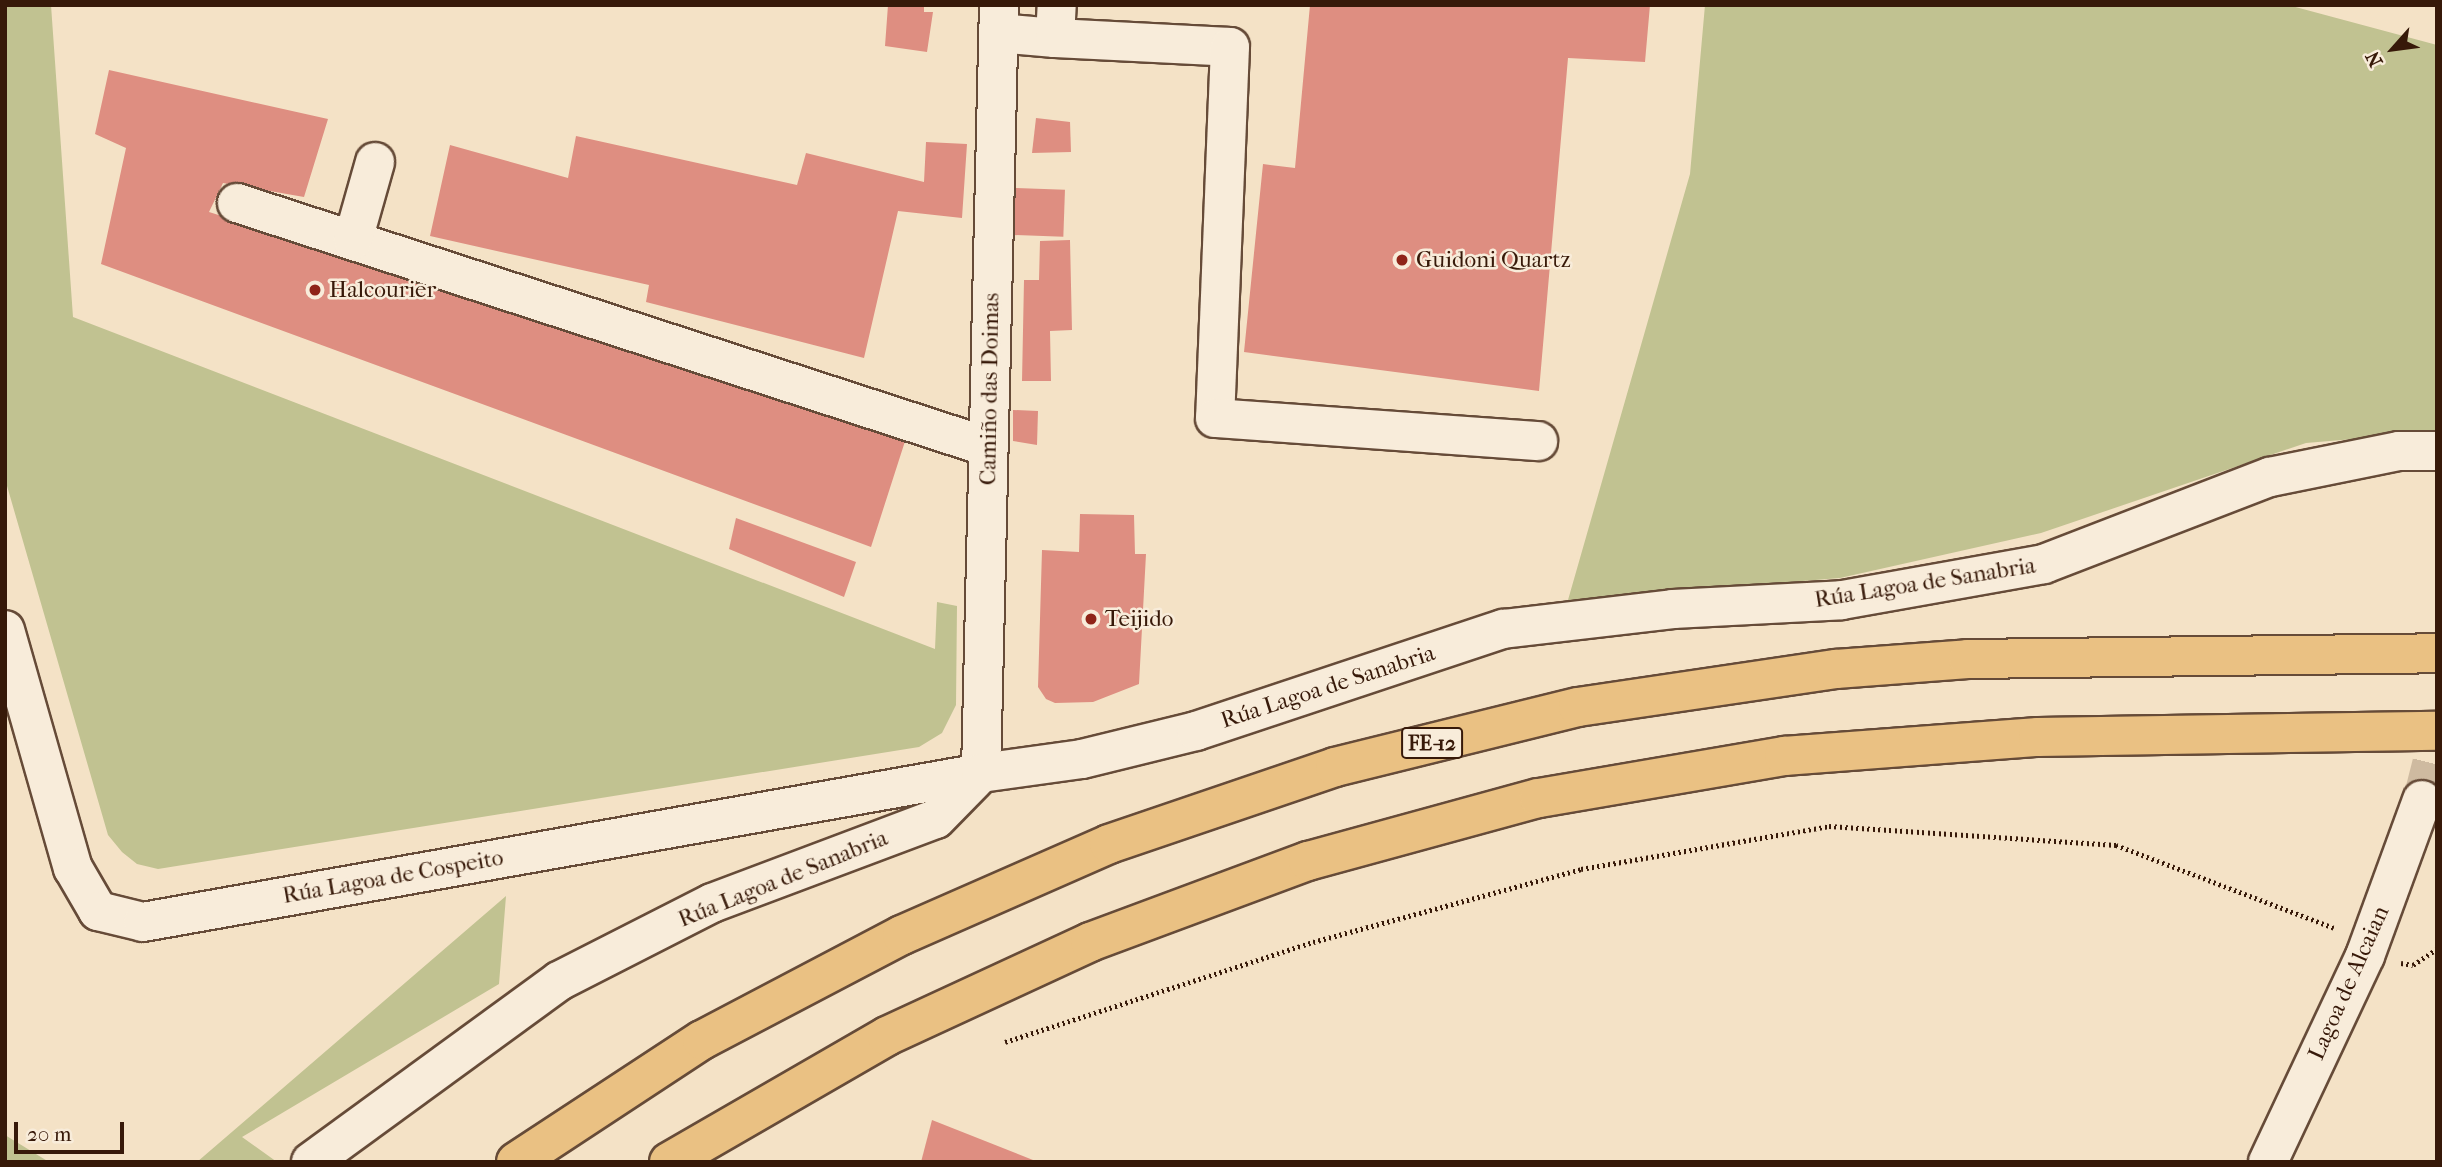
<!DOCTYPE html>
<meta charset="utf-8">
<style>
body{margin:0}
#map{position:relative;width:2442px;height:1167px;overflow:hidden;background:#f4e2c6;font-family:"IM FELL French Canon",serif}
div>[style]{position:absolute}
.green>*{inset:0;background:#c1c291}
.building>*{inset:0;background:#de8e81;transform-origin:0 0}
.minor-tunnel>*{height:38px;margin-top:-19px;transform-origin:0;background:repeating-linear-gradient(90deg,#cebaa0 0 38px,transparent 0 57px)}
.path>*{height:4.5px;margin-top:-2.25px;transform-origin:0;background:repeating-linear-gradient(90deg,#371909 0 2px,transparent 0 5.5px)}
.roads{filter:drop-shadow(2px 0 #664b38) drop-shadow(-2px 0 #664b38) drop-shadow(0 2px #664b38) drop-shadow(0 -2px #664b38)}
.minor>*{height:38px;margin:-19px;padding:0 19px;transform-origin:19px;border-radius:19px;background:#f8ecda}
.highway>*{height:38px;margin:-19px;padding:0 19px;transform-origin:19px;border-radius:19px;background:#eac183}
.dots>*{width:19px;height:19px;translate:-50% -50%;box-sizing:border-box;border:4px solid #f8ecda;border-radius:50%}
span{translate:-50% -50%;white-space:nowrap;text-align:center;line-height:1.15;-webkit-text-stroke:5px #f8ecda;paint-order:stroke}
.shield-label span{padding:2px 5px;background:#f8ecda;border:2px solid;border-radius:5px;-webkit-text-stroke-width:0}
.shield-label{font-size:21px;color:#371909;font-weight:700}
.poi-label{font-size:23px;color:#371909}
.left{translate:0 -50%;text-align:left}
.street-label{font-size:23px;color:#371909}
.frame{position:absolute;inset:0;border:7px solid #371909;pointer-events:none}
.north{position:absolute;left:2358px;top:14px;width:70px;height:70px;-webkit-text-stroke:5px #f8ecda;paint-order:stroke;rotate:242deg;font-size:19px;font-weight:700;line-height:28px;text-align:center;color:#371909}
.north::after{content:'';display:block;margin:auto;width:24px;height:32px;background:#371909;clip-path:polygon(50% 0,100% 100%,50% 72%,0 100%)}
.scale{position:absolute;left:14px;top:1122px;width:110px;height:32px;box-sizing:border-box;border:4px solid #371909;border-top:0;padding-left:9px;font-size:21px;line-height:24px;white-space:nowrap;color:#371909;-webkit-text-stroke:5px #f8ecda;paint-order:stroke}
</style>
<div id="map">
<div class="green">
<div style="clip-path:polygon(5px 5px,51px 5px,73px 317px,935px 649px,937px 602px,957px 606px,956px 705px,942px 733px,919px 747px,158px 869px,137px 864px,122px 852px,108px 835px,5px 479px)"></div>
<div style="clip-path:polygon(1705px 5px,2288px 5px,2437px 45px,2437px 432px,2306px 443px,2041px 533px,1840px 578px,1568px 600px,1690px 174px)"></div>
<div style="clip-path:polygon(506px 896px,499px 984px,242px 1137px,277px 1162px,197px 1162px)"></div>
<div style="clip-path:polygon(5px 1135px,49px 1162px,5px 1162px)"></div>
</div>
<div class="building">
<div style="clip-path:polygon(888px 5px,924px 5px,924px 12px,933px 12px,927px 52px,885px 46px)"></div>
<div style="clip-path:polygon(1310px 5px,1650px 5px,1645px 62px,1568px 58px,1539px 391px,1244px 352px,1263px 164px,1295px 168px)"></div>
<div style="clip-path:polygon(109px 70px,328px 119px,304px 197px,223px 183px,209px 212px,908px 432px,871px 547px,101px 264px,126px 148px,95px 134px)"></div>
<div style="clip-path:polygon(1036px 118px,1070px 122px,1071px 152px,1032px 153px)"></div>
<div style="clip-path:polygon(576px 136px,797px 185px,806px 153px,924px 182px,926px 142px,967px 144px,962px 218px,898px 211px,864px 358px,646px 302px,649px 285px,430px 236px,450px 145px,568px 178px)"></div>
<div style="left:1015px;top:188px;width:50px;height:47px;rotate:2deg"></div>
<div style="clip-path:polygon(1070px 240px,1072px 330px,1050px 331px,1051px 381px,1022px 381px,1024px 280px,1039px 280px,1040px 241px)"></div>
<div style="clip-path:polygon(1013px 410px,1038px 411px,1037px 445px,1013px 441px)"></div>
<div style="clip-path:polygon(1080px 514px,1134px 515px,1135px 554px,1146px 554px,1139px 684px,1093px 702px,1055px 703px,1046px 699px,1038px 687px,1042px 550px,1079px 552px)"></div>
<div style="clip-path:polygon(736px 518px,856px 562px,844px 597px,729px 549px)"></div>
<div style="clip-path:polygon(932px 1120px,1038px 1162px,921px 1162px)"></div>
</div>
<div class="minor-tunnel">
<div style="left:2422px;top:800px;width:61px;rotate:-75.7deg"></div>
</div>
<div class="path">
<div style="left:2401px;top:963px;width:12px;rotate:9deg"></div>
<div style="left:2413px;top:965px;width:29px;rotate:-34deg"></div>
<div style="left:1005px;top:1042px;width:324px;rotate:-18deg"></div>
<div style="left:1313px;top:942px;width:278px;rotate:-15.2deg"></div>
<div style="left:1581px;top:869px;width:252px;rotate:-9.8deg"></div>
<div style="left:1829px;top:826px;width:288px;rotate:3.8deg"></div>
<div style="left:2116px;top:845px;width:233px;rotate:20.8deg"></div>
</div>
<div class="roads">
<div class="minor">
<div style="left:998px;top:33px;width:57px;rotate:5deg"></div>
<div style="left:1055px;top:38px;width:33px;rotate:-87deg"></div>
<div style="left:1055px;top:38px;width:175px;rotate:2.9deg"></div>
<div style="left:1230px;top:47px;width:371px;rotate:92.3deg"></div>
<div style="left:1215px;top:418px;width:324px;rotate:4.1deg"></div>
<div style="left:237px;top:203px;width:790px;rotate:18deg"></div>
<div style="left:353px;top:240px;width:81px;rotate:-74.2deg"></div>
<div style="left:5px;top:630px;width:248px;rotate:74.1deg"></div>
<div style="left:73px;top:868px;width:50px;rotate:59.8deg"></div>
<div style="left:98px;top:911px;width:46px;rotate:13.7deg"></div>
<div style="left:143px;top:922px;width:851px;rotate:-10.08deg"></div>
<div style="left:981px;top:773px;width:768px;rotate:-88.66deg"></div>
<div style="left:311px;top:1162px;width:307px;rotate:-36.1deg"></div>
<div style="left:559px;top:981px;width:172px;rotate:-27deg"></div>
<div style="left:712px;top:903px;width:239px;rotate:-20.6deg"></div>
<div style="left:936px;top:819px;width:64px;rotate:-45.6deg"></div>
<div style="left:981px;top:773px;width:102px;rotate:-7.9deg"></div>
<div style="left:1082px;top:759px;width:117px;rotate:-13.8deg"></div>
<div style="left:1196px;top:731px;width:324px;rotate:-18.4deg"></div>
<div style="left:1503px;top:629px;width:171px;rotate:-6.7deg"></div>
<div style="left:1673px;top:609px;width:169px;rotate:-3deg"></div>
<div style="left:1842px;top:600px;width:205px;rotate:-10.1deg"></div>
<div style="left:2044px;top:564px;width:242px;rotate:-21.1deg"></div>
<div style="left:2270px;top:477px;width:132px;rotate:-11.4deg"></div>
<div style="left:2399px;top:451px;width:38px"></div>
<div style="left:2268px;top:1162px;width:228px;rotate:-64.8deg"></div>
<div style="left:2365px;top:956px;width:166px;rotate:-69.9deg"></div>
</div>
<div class="highway">
<div style="left:516px;top:1162px;width:222px;rotate:-33.3deg"></div>
<div style="left:702px;top:1040px;width:226px;rotate:-27.7deg"></div>
<div style="left:902px;top:935px;width:226px;rotate:-23.7deg"></div>
<div style="left:1109px;top:844px;width:239px;rotate:-18.8deg"></div>
<div style="left:1335px;top:767px;width:250px;rotate:-13.9deg"></div>
<div style="left:1578px;top:707px;width:261px;rotate:-8.4deg"></div>
<div style="left:1836px;top:669px;width:132px;rotate:-4.3deg"></div>
<div style="left:1968px;top:659px;width:469px;rotate:-0.7deg"></div>
<div style="left:669px;top:1162px;width:252px;rotate:-30deg"></div>
<div style="left:887px;top:1036px;width:224px;rotate:-24.8deg"></div>
<div style="left:1090px;top:942px;width:233px;rotate:-20.4deg"></div>
<div style="left:1308px;top:861px;width:239px;rotate:-15.3deg"></div>
<div style="left:1539px;top:798px;width:249px;rotate:-9.7deg"></div>
<div style="left:1784px;top:756px;width:255px;rotate:-4.3deg"></div>
<div style="left:2038px;top:737px;width:399px;rotate:-0.9deg"></div>
</div>
</div>
<div class="dots">
<div style="left:1402px;top:260px;background:#8f2418"></div>
<div style="left:315px;top:290px;background:#8f2418"></div>
<div style="left:1091px;top:619px;background:#8f2418"></div>
</div>
<div class="shield-label">
<span style="left:1432px;top:743px">FE-12</span>
</div>
<div class="poi-label">
<span class="left" style="left:1416px;top:260px">Guidoni Quartz</span>
<span class="left" style="left:329px;top:290px">Halcourier</span>
<span class="left" style="left:1105px;top:619px">Teijido</span>
</div>
<div class="street-label">
<span style="left:990px;top:389px;rotate:-89deg">Camiño das Doimas</span>
<span style="left:1925px;top:583px;rotate:-9deg">Rúa Lagoa de Sanabria</span>
<span style="left:1328px;top:687px;rotate:-18deg">Rúa Lagoa de Sanabria</span>
<span style="left:393px;top:877px;rotate:-10deg">Rúa Lagoa de Cospeito</span>
<span style="left:783px;top:879px;rotate:-22deg">Rúa Lagoa de Sanabria</span>
<span style="left:2349px;top:983px;rotate:-66deg">Lagoa de Alcaian</span>
</div>
<div class="frame"></div>
<div class="north">N</div>
<div class="scale">20 m</div>
</div>
